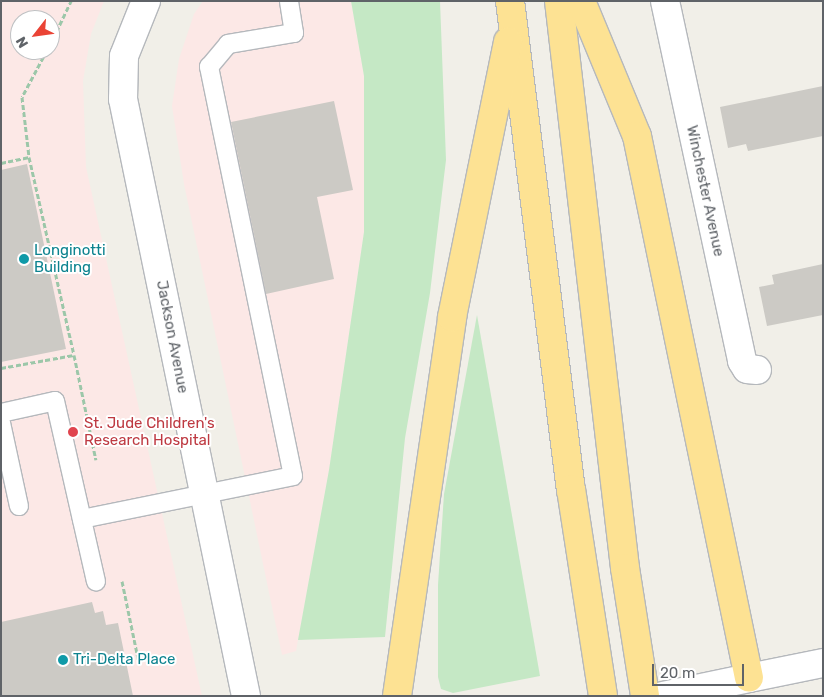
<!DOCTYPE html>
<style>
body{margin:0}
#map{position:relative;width:824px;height:697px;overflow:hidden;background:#f1efe8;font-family:Rubik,sans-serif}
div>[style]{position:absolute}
.medical>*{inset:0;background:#fce8e6}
.green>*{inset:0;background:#c5e8c5}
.building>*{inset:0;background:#cccac5}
.path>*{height:3px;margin-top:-1.5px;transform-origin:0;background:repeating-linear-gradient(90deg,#9cc7a9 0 5px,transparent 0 7.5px)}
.roads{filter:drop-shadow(1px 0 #b5b8bc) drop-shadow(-1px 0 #b5b8bc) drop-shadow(0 1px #b5b8bc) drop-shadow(0 -1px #b5b8bc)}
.service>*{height:18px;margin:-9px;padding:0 9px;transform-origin:9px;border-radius:9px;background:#fff}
.minor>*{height:28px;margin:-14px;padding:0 14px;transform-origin:14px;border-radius:14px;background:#fff}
.tertiary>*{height:28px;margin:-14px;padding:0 14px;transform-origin:14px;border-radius:14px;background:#fff}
.secondary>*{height:28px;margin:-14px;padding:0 14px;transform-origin:14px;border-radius:14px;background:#fff}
.motorway>*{height:28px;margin:-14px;padding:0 14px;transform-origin:14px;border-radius:14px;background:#fde293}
.dots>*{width:14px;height:14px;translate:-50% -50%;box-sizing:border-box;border:2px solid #fff;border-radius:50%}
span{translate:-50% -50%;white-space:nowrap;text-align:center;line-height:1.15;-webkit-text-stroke:4px #fff;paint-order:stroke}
.street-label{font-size:15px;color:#5f6368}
.culture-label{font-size:15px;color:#0d838f}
.left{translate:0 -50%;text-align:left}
.health-label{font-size:15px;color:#be3a42}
.frame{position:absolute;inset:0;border:2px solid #5f6368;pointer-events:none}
.north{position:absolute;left:10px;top:10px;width:50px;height:50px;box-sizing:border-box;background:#fff;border:1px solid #bfc1c3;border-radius:50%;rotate:240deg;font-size:14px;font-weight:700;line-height:20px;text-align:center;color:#5f6368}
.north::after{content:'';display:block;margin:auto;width:18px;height:22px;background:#ea4335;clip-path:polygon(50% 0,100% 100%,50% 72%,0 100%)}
.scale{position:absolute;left:652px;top:664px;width:92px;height:22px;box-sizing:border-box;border:2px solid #5f6368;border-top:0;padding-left:6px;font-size:15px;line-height:18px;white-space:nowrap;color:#5f6368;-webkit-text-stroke:4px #fff;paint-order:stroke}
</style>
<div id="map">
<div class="medical">
<div style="clip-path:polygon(evenodd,1px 1px,104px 1px,91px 34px,83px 81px,86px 167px,202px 696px,1px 696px,1px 1px,20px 20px,50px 20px,50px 50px,20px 50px,20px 20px)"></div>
<div style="clip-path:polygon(203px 1px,351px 1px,364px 76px,364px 232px,329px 470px,296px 651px,282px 655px,184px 184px,172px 106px,179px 59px,194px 14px)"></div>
</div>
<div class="green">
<div style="clip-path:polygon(351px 1px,440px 1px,446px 160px,430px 293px,405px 438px,385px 637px,298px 640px,329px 470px,364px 232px,364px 76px)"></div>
<div style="clip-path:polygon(477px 315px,540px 676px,453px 693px,441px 689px,438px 677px,438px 585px,444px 494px)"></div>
</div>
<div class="building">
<div style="clip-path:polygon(823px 86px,823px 136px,748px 151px,746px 144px,728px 148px,720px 107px)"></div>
<div style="clip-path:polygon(334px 101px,353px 190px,317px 197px,334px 279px,266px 294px,231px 122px)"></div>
<div style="clip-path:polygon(27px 164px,66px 349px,1px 362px,1px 170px)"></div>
<div style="clip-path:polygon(823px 264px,823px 315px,767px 326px,759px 287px,774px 284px,772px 275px)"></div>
<div style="clip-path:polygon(92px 602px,95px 613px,103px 611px,106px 625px,118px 623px,133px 696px,1px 696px,1px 622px)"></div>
</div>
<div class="path">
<div style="left:50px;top:45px;width:49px;rotate:-64.5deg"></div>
<div style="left:47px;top:50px;width:53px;rotate:118deg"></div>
<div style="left:22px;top:97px;width:60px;rotate:83.3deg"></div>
<div style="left:29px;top:157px;width:203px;rotate:77.2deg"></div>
<div style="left:1px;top:163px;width:29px;rotate:-12deg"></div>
<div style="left:1px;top:368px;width:74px;rotate:-10.1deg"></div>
<div style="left:74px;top:355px;width:107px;rotate:78.2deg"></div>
<div style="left:122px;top:581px;width:84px;rotate:78.3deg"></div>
</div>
<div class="roads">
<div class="service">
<div style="left:1px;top:413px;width:55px;rotate:-12.5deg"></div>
<div style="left:55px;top:401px;width:185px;rotate:77.2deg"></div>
<div style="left:1px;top:423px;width:85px;rotate:77.8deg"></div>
<div style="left:82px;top:519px;width:215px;rotate:-11.5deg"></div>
<div style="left:293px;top:476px;width:418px;rotate:-101.6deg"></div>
<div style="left:209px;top:67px;width:30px;rotate:-50deg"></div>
<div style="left:228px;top:44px;width:67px;rotate:-9.5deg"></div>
<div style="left:294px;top:33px;width:32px;rotate:-99deg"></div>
</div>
<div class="minor">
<div style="left:665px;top:1px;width:368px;rotate:77.9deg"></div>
<div style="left:742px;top:361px;width:9px;rotate:58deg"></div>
<div style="left:747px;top:369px;width:10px;rotate:6deg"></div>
</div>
<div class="tertiary">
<div style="left:146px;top:1px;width:59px;rotate:111.8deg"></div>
<div style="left:124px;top:56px;width:43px;rotate:91.3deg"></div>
<div style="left:123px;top:99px;width:610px;rotate:78.36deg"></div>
<div style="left:663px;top:696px;width:88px;rotate:-11.8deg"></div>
</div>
<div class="secondary">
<div style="left:749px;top:678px;width:76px;rotate:-11.5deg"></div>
</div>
<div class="motorway">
<div style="left:510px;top:1px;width:492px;rotate:82.9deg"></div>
<div style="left:571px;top:489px;width:209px;rotate:81.2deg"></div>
<div style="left:559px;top:1px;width:571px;rotate:83.36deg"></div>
<div style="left:625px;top:568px;width:130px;rotate:81.1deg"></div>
<div style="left:581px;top:1px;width:146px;rotate:67.5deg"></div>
<div style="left:637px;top:136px;width:553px;rotate:78.32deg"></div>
<div style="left:397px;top:696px;width:383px;rotate:-81.7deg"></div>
<div style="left:452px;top:317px;width:281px;rotate:-78.5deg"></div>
</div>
</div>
<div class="dots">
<div style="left:24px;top:259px;background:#0f9aa8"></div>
<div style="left:73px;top:432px;background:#e0444e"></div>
<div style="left:63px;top:660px;background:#0f9aa8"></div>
</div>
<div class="street-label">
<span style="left:705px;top:191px;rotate:78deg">Winchester Avenue</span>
<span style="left:172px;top:337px;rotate:79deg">Jackson Avenue</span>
</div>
<div class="culture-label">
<span class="left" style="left:34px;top:259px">Longinotti<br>Building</span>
<span class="left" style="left:73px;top:660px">Tri-Delta Place</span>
</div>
<div class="health-label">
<span class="left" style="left:84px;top:432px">St. Jude Children's<br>Research Hospital</span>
</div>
<div class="frame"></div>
<div class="north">N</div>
<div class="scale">20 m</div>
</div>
